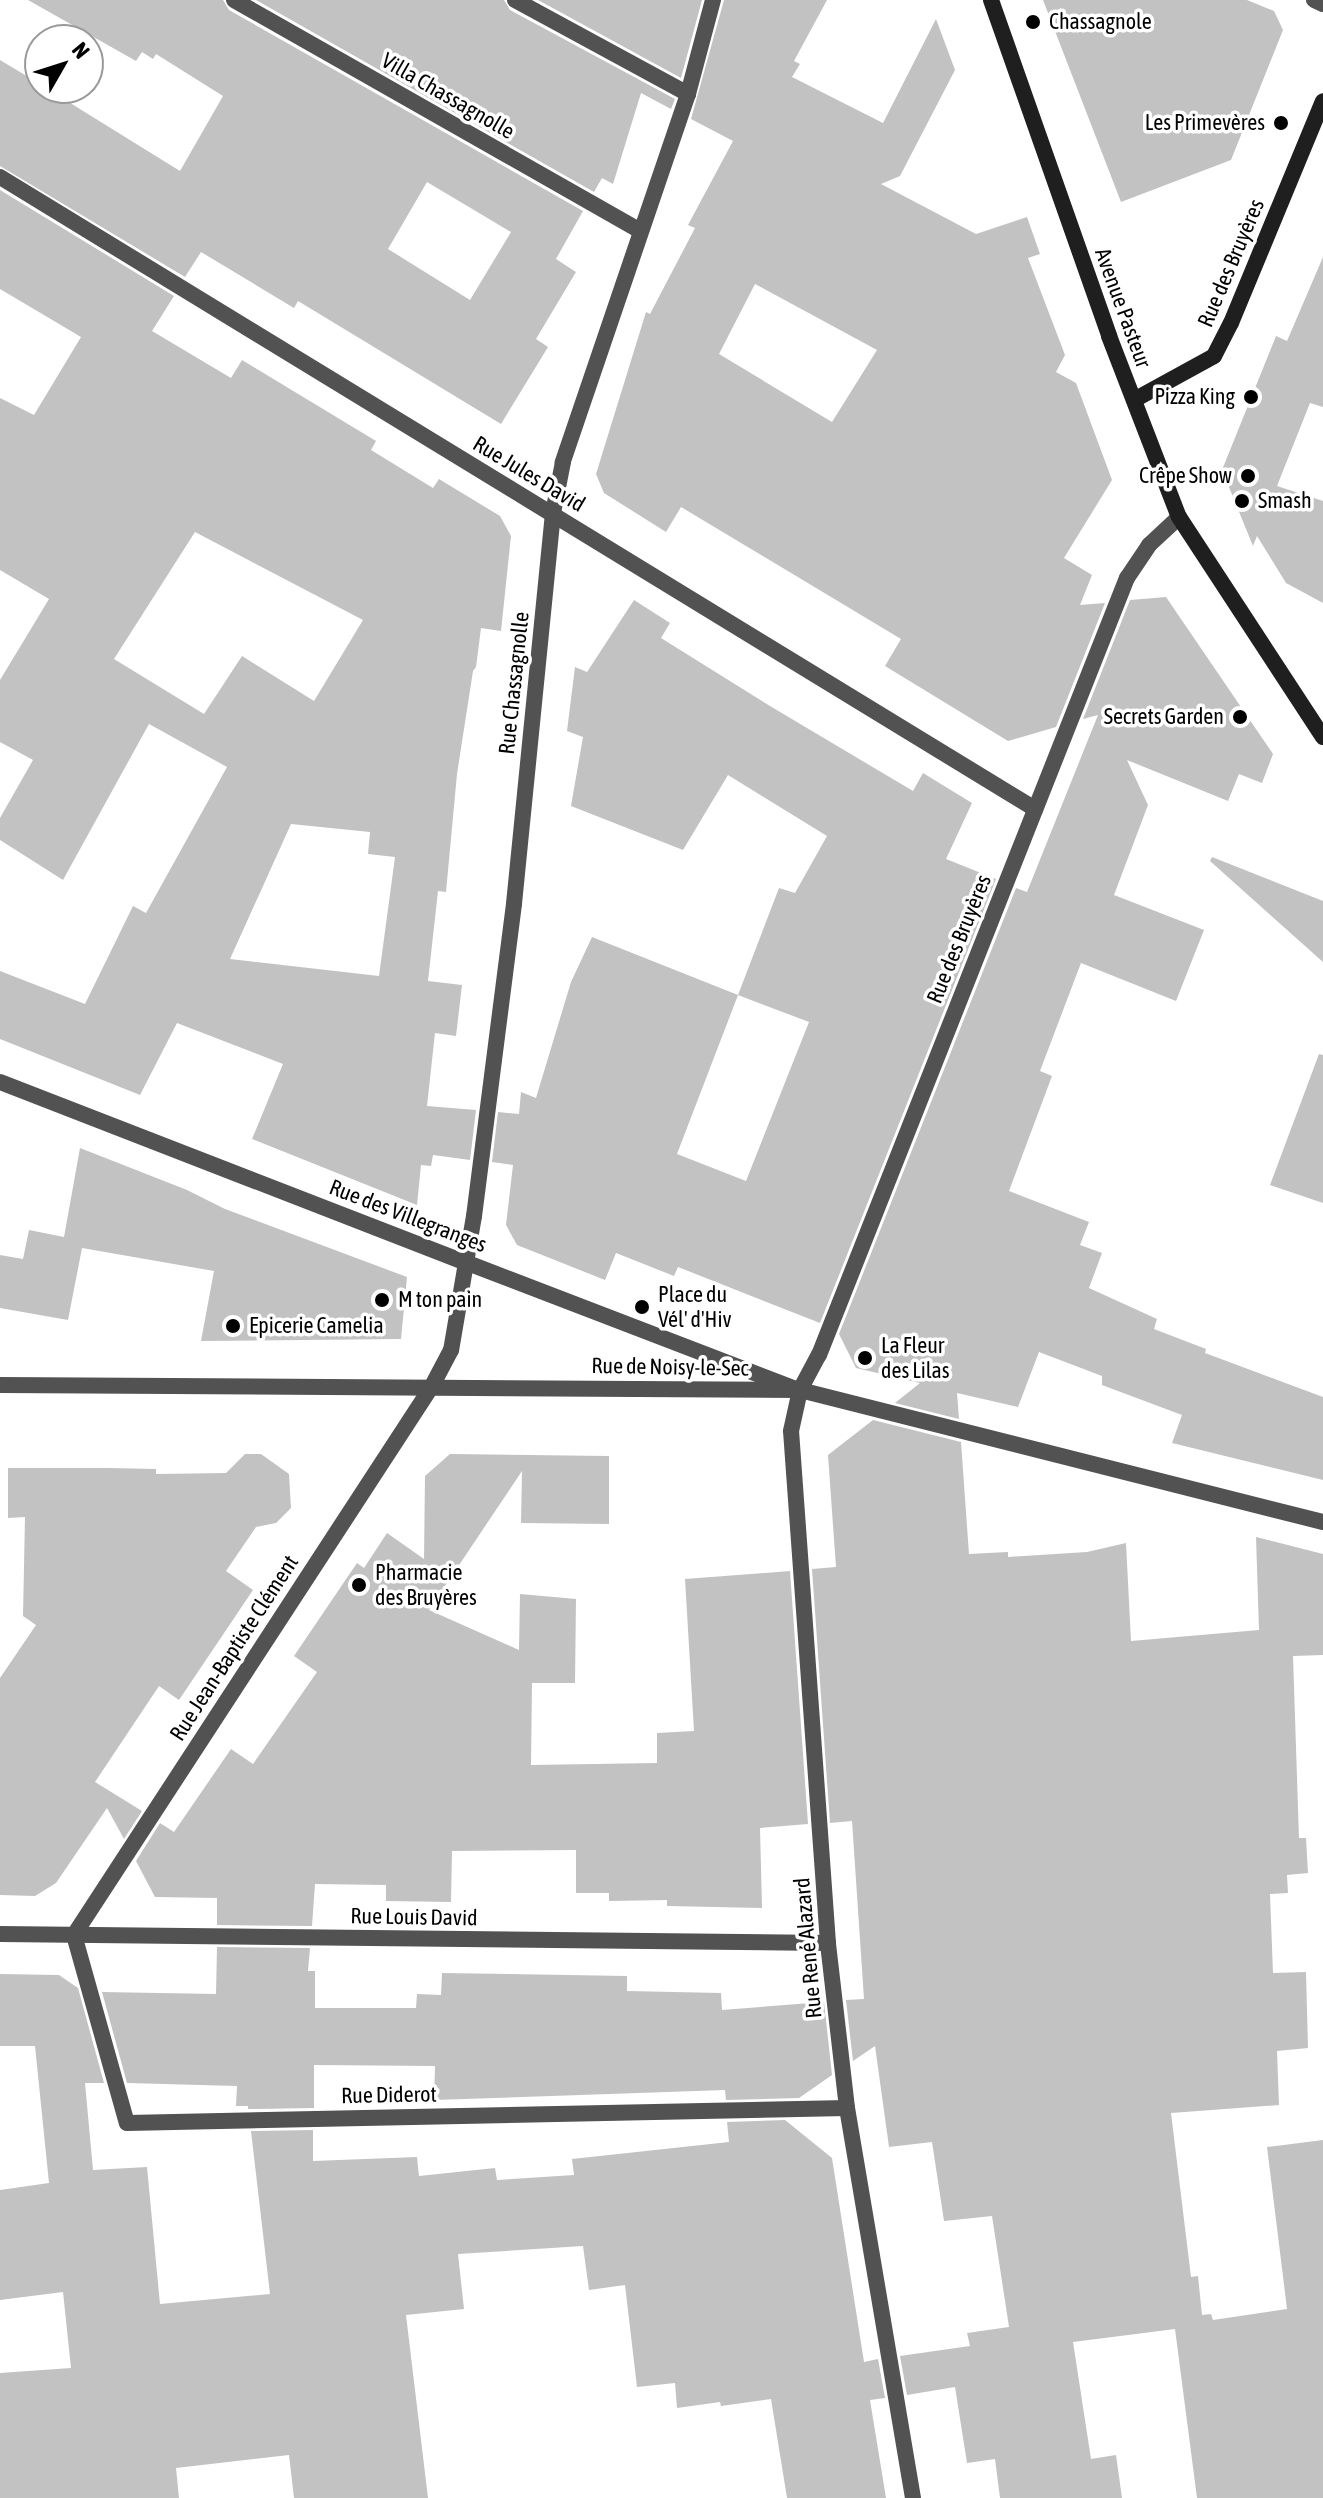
<!DOCTYPE html>
<meta charset="utf-8">
<style>
body{margin:0}
#map{position:relative;width:1323px;height:2498px;overflow:hidden;background:#fff;font-family:"Asap Condensed",sans-serif}
div>[style]{position:absolute}
.building>*{inset:0;background:#c2c2c2}
.lane>*{height:16px;margin:-8px;padding:0 8px;transform-origin:8px;border-radius:8px;background:#525252}
.street>*{height:16px;margin:-8px;padding:0 8px;transform-origin:8px;border-radius:8px;background:#525252}
.secondary>*{height:16px;margin:-8px;padding:0 8px;transform-origin:8px;border-radius:8px;background:#1f1f1f}
.dots>*{width:22px;height:22px;translate:-50% -50%;box-sizing:border-box;border:4px solid #fff;border-radius:50%}
span{translate:-50% -50%;white-space:nowrap;text-align:center;line-height:1.15;-webkit-text-stroke:7px #fff;paint-order:stroke}
.poi-label{font-size:22px;color:#000}
.left{translate:0 -50%;text-align:left}
.right{translate:-100% -50%;text-align:right}
.street-label{font-size:22px;color:#000}
.north{position:absolute;left:24px;top:24px;width:80px;height:80px;box-sizing:border-box;background:#fff;border:2px solid #999;border-radius:50%;rotate:51deg;font-size:22px;font-weight:700;line-height:32px;text-align:center;color:#000}
.north::after{content:'';display:block;margin:auto;width:28px;height:36px;background:#000;clip-path:polygon(50% 0,100% 100%,50% 72%,0 100%)}
</style>
<div id="map">
<div class="building">
<div style="clip-path:polygon(evenodd,28px 0,223px 0,229px 10px,583px 211px,556px 259px,576px 272px,536px 339px,548px 347px,501px 424px,298px 301px,294px 308px,201px 252px,185px 277px,0 166px,0 60px,40px 84px,40px 88px,46px 88px,180px 171px,223px 96px,156px 54px,153px 59px,142px 52px,136px 61px,28px 0,427px 182px,511px 232px,470px 300px,388px 249px,427px 182px)"></div>
<div style="clip-path:polygon(256px 0,504px 0,510px 10px,675px 99px,671px 109px,641px 93px,613px 184px,602px 178px,594px 192px)"></div>
<div style="clip-path:polygon(538px 0,702px 0,681px 78px)"></div>
<div style="clip-path:polygon(evenodd,724px 0,827px 0,794px 61px,800px 64px,792px 77px,883px 123px,936px 19px,955px 70px,900px 176px,881px 184px,976px 234px,1027px 217px,1040px 254px,1028px 258px,1065px 355px,1056px 372px,1076px 383px,1112px 480px,1064px 558px,1092px 575px,1080px 605px,1105px 603px,1056px 727px,1008px 741px,885px 666px,901px 639px,681px 507px,666px 532px,604px 493px,596px 474px,646px 312px,650px 314px,695px 228px,688px 225px,733px 141px,691px 119px,724px 0,755px 284px,877px 350px,832px 422px,719px 354px,755px 284px)"></div>
<div style="clip-path:polygon(1043px 0,1247px 0,1274px 11px,1283px 30px,1231px 160px,1121px 202px)"></div>
<div style="clip-path:polygon(evenodd,0 190px,174px 296px,152px 331px,231px 378px,242px 360px,376px 441px,371px 450px,433px 488px,439px 479px,500px 516px,511px 536px,501px 631px,481px 628px,476px 667px,473px 671px,457px 774px,446px 892px,438px 891px,428px 981px,462px 985px,456px 1036px,435px 1033px,427px 1106px,476px 1110px,470px 1160px,433px 1155px,431px 1166px,421px 1165px,417px 1205px,252px 1139px,283px 1064px,177px 1023px,140px 1095px,0 1039px,0 971px,85px 1004px,133px 906px,146px 913px,227px 767px,149px 724px,63px 880px,0 840px,0 818px,33px 760px,0 742px,0 680px,49px 599px,0 570px,0 398px,34px 415px,81px 337px,0 289px,0 190px,195px 532px,363px 620px,314px 701px,242px 656px,204px 714px,114px 659px,195px 532px,0 190px,291px 824px,370px 832px,368px 854px,395px 857px,379px 976px,230px 959px,291px 824px)"></div>
<div style="clip-path:polygon(1323px 257px,1323px 407px,1310px 403px,1277px 486px,1323px 501px,1323px 603px,1286px 583px,1257px 536px,1253px 546px,1222px 470px,1276px 336px,1287px 341px)"></div>
<div style="clip-path:polygon(1166px 597px,1273px 754px,1262px 783px,1239px 774px,1228px 801px,1127px 760px,1148px 805px,1114px 895px,1204px 930px,1176px 1001px,1081px 963px,1040px 1071px,1052px 1076px,1009px 1191px,1089px 1222px,1080px 1245px,1102px 1253px,1089px 1288px,1157px 1319px,1154px 1329px,1206px 1349px,1205px 1353px,1323px 1397px,1323px 1480px,1172px 1443px,1182px 1415px,1102px 1385px,1102px 1376px,1039px 1352px,1018px 1407px,957px 1393px,959px 1419px,895px 1403px,920px 1383px,856px 1368px,839px 1334px,1016px 888px,1027px 892px,1098px 715px,1083px 719px,1130px 600px)"></div>
<div style="clip-path:polygon(evenodd,634px 600px,670px 623px,661px 638px,770px 706px,913px 791px,923px 773px,972px 803px,946px 859px,996px 879px,820px 1323px,678px 1267px,674px 1276px,616px 1253px,605px 1280px,517px 1245px,506px 1225px,513px 1165px,492px 1162px,498px 1112px,519px 1114px,521px 1092px,536px 1098px,571px 982px,592px 937px,738px 995px,779px 888px,795px 893px,827px 836px,728px 775px,683px 850px,571px 806px,583px 737px,567px 731px,575px 667px,587px 672px,634px 600px,738px 995px,809px 1022px,746px 1181px,677px 1154px,738px 995px)"></div>
<div style="clip-path:polygon(1212px 857px,1323px 901px,1323px 962px,1210px 861px)"></div>
<div style="clip-path:polygon(1319px 1054px,1323px 1055px,1323px 1203px,1270px 1185px)"></div>
<div style="clip-path:polygon(80px 1148px,187px 1190px,225px 1209px,407px 1277px,401px 1339px,201px 1341px,214px 1271px,82px 1248px,68px 1320px,0 1308px,0 1255px,23px 1259px,29px 1230px,64px 1237px)"></div>
<div style="clip-path:polygon(873px 1420px,961px 1442px,969px 1554px,1008px 1552px,1008px 1557px,1087px 1552px,1126px 1543px,1131px 1641px,1259px 1630px,1256px 1537px,1323px 1554px,1323px 1655px,1293px 1656px,1299px 1838px,1306px 1838px,1308px 1873px,1287px 1875px,1288px 1893px,1270px 1894px,1273px 1973px,1306px 1972px,1308px 2048px,1277px 2051px,1279px 2105px,1171px 2113px,1191px 2277px,1198px 2276px,1202px 2315px,1211px 2314px,1213px 2320px,1287px 2309px,1267px 2147px,1323px 2140px,1323px 2498px,1197px 2498px,1175px 2329px,1073px 2342px,1091px 2459px,1116px 2455px,1122px 2498px,1000px 2498px,995px 2459px,967px 2463px,955px 2387px,907px 2395px,900px 2356px,970px 2346px,967px 2333px,1009px 2327px,992px 2216px,944px 2221px,932px 2142px,889px 2147px,875px 2046px,853px 2061px,846px 2000px,864px 1999px,852px 1821px,830px 1823px,812px 1569px,836px 1567px,828px 1455px)"></div>
<div style="clip-path:polygon(245px 1454px,261px 1454px,289px 1474px,291px 1508px,276px 1523px,256px 1527px,226px 1571px,253px 1590px,179px 1700px,159px 1686px,95px 1782px,142px 1811px,124px 1839px,107px 1808px,56px 1883px,35px 1896px,0 1895px,0 1678px,36px 1625px,23px 1616px,25px 1517px,8px 1518px,8px 1468px,109px 1468px,156px 1469px,156px 1474px,226px 1473px)"></div>
<div style="clip-path:polygon(450px 1454px,609px 1456px,609px 1524px,521px 1523px,522px 1471px,429px 1610px,519px 1650px,520px 1594px,576px 1599px,575px 1683px,532px 1683px,531px 1765px,657px 1763px,657px 1733px,694px 1731px,685px 1579px,790px 1571px,808px 1824px,760px 1828px,762px 1908px,667px 1906px,667px 1900px,609px 1901px,609px 1893px,576px 1893px,576px 1850px,452px 1851px,451px 1902px,386px 1901px,386px 1885px,315px 1884px,312px 1926px,217px 1925px,217px 1898px,155px 1897px,136px 1861px,160px 1823px,174px 1832px,231px 1749px,253px 1764px,317px 1672px,294px 1656px,357px 1563px,364px 1568px,387px 1533px,424px 1559px,425px 1476px)"></div>
<div style="clip-path:polygon(217px 1947px,310px 1948px,308px 1971px,315px 1971px,315px 2008px,416px 2008px,417px 1994px,441px 1995px,442px 1973px,627px 1976px,627px 1991px,721px 1993px,722px 2010px,824px 2002px,832px 2075px,799px 2098px,726px 2100px,725px 2090px,434px 2100px,435px 2066px,314px 2065px,314px 2108px,248px 2109px,248px 2106px,236px 2106px,237px 2086px,127px 2083px,102px 1992px,216px 1994px)"></div>
<div style="clip-path:polygon(0 1974px,59px 1975px,78px 1988px,104px 2083px,85px 2083px,93px 2170px,147px 2167px,160px 2304px,270px 2294px,251px 2131px,313px 2130px,313px 2161px,417px 2157px,419px 2176px,495px 2168px,497px 2180px,574px 2175px,572px 2159px,729px 2142px,727px 2122px,785px 2120px,832px 2158px,864px 2362px,878px 2359px,885px 2398px,870px 2400px,886px 2498px,787px 2498px,771px 2399px,721px 2406px,720px 2402px,677px 2408px,675px 2383px,637px 2387px,625px 2285px,589px 2290px,583px 2246px,458px 2254px,464px 2309px,406px 2315px,428px 2498px,294px 2498px,289px 2455px,176px 2468px,179px 2498px,0 2498px,0 2373px,71px 2368px,63px 2292px,0 2300px,0 2190px,49px 2183px,35px 2046px,0 2046px)"></div>
</div>
<div class="lane">
<div style="left:234px;top:0;width:466px;rotate:29.6deg"></div>
<div style="left:515px;top:0;width:197px;rotate:28.5deg"></div>
<div style="left:465px;top:1262px;width:357px;rotate:21deg"></div>
</div>
<div class="street">
<div style="left:713px;top:0;width:97px;rotate:104.9deg"></div>
<div style="left:688px;top:94px;width:389px;rotate:108.8deg"></div>
<div style="left:563px;top:462px;width:52px;rotate:101.1deg"></div>
<div style="left:553px;top:513px;width:393px;rotate:95.7deg"></div>
<div style="left:514px;top:904px;width:315px;rotate:97.3deg"></div>
<div style="left:474px;top:1216px;width:136px;rotate:99.7deg"></div>
<div style="left:451px;top:1350px;width:41px;rotate:117.8deg"></div>
<div style="left:432px;top:1386px;width:655px;rotate:123.11deg"></div>
<div style="left:74px;top:1935px;width:195px;rotate:74.3deg"></div>
<div style="left:127px;top:2123px;width:720px;rotate:-1.19deg"></div>
<div style="left:1314px;top:0;width:10px;rotate:24deg"></div>
<div style="left:0;top:177px;width:1213px;rotate:31.41deg"></div>
<div style="left:0;top:1082px;width:499px;rotate:21.2deg"></div>
<div style="left:0;top:1385px;width:800px;rotate:0.36deg"></div>
<div style="left:800px;top:1390px;width:539px;rotate:14.17deg"></div>
<div style="left:0;top:1934px;width:828px;rotate:0.62deg"></div>
<div style="left:913px;top:2498px;width:396px;rotate:-99.6deg"></div>
<div style="left:847px;top:2108px;width:166px;rotate:-96.6deg"></div>
<div style="left:828px;top:1943px;width:513px;rotate:-94.13deg"></div>
<div style="left:791px;top:1431px;width:42px;rotate:-77.6deg"></div>
<div style="left:800px;top:1390px;width:40px;rotate:-62deg"></div>
<div style="left:819px;top:1355px;width:836px;rotate:-68.38deg"></div>
<div style="left:1127px;top:578px;width:40px;rotate:-56deg"></div>
<div style="left:1149px;top:545px;width:41px;rotate:-43deg"></div>
</div>
<div class="secondary">
<div style="left:991px;top:0;width:356px;rotate:70.6deg"></div>
<div style="left:1109px;top:336px;width:194px;rotate:68.9deg"></div>
<div style="left:1179px;top:517px;width:263px;rotate:56.8deg"></div>
<div style="left:1134px;top:400px;width:91px;rotate:-28.8deg"></div>
<div style="left:1214px;top:356px;width:37px;rotate:-63deg"></div>
<div style="left:1231px;top:323px;width:240px;rotate:-67.5deg"></div>
</div>
<div class="dots">
<div style="left:1033px;top:22px;background:#000"></div>
<div style="left:1281px;top:123px;background:#000"></div>
<div style="left:1251px;top:397px;background:#000"></div>
<div style="left:1248px;top:476px;background:#000"></div>
<div style="left:1242px;top:501px;background:#000"></div>
<div style="left:1240px;top:717px;background:#000"></div>
<div style="left:382px;top:1300px;background:#000"></div>
<div style="left:642px;top:1307px;background:#000"></div>
<div style="left:233px;top:1326px;background:#000"></div>
<div style="left:865px;top:1358px;background:#000"></div>
<div style="left:359px;top:1585px;background:#000"></div>
</div>
<div class="poi-label">
<span class="left" style="left:1049px;top:22px">Chassagnole</span>
<span class="right" style="left:1265px;top:123px">Les Primevères</span>
<span class="right" style="left:1235px;top:397px">Pizza King</span>
<span class="right" style="left:1232px;top:476px">Crêpe Show</span>
<span class="left" style="left:1258px;top:501px">Smash</span>
<span class="right" style="left:1224px;top:717px">Secrets Garden</span>
<span class="left" style="left:658px;top:1307px">Place du<br>Vél' d'Hiv</span>
<span class="left" style="left:398px;top:1300px">M ton pain</span>
<span class="left" style="left:249px;top:1326px">Epicerie Camelia</span>
<span class="left" style="left:881px;top:1358px">La Fleur<br>des Lilas</span>
<span class="left" style="left:375px;top:1585px">Pharmacie<br>des Bruyères</span>
</div>
<div class="street-label">
<span style="left:448px;top:96px;rotate:30deg">Villa Chassagnolle</span>
<span style="left:1231px;top:263px;rotate:-67deg">Rue des Bruyères</span>
<span style="left:1123px;top:308px;rotate:70deg">Avenue Pasteur</span>
<span style="left:529px;top:474px;rotate:31deg">Rue Jules David</span>
<span style="left:514px;top:683px;rotate:-84deg">Rue Chassagnolle</span>
<span style="left:959px;top:939px;rotate:-68deg">Rue des Bruyères</span>
<span style="left:408px;top:1216px;rotate:21deg">Rue des Villegranges</span>
<span style="left:670px;top:1367px;rotate:1deg">Rue de Noisy-le-Sec</span>
<span style="left:234px;top:1648px;rotate:-57deg">Rue Jean-Baptiste Clément</span>
<span style="left:414px;top:1917px;rotate:1deg">Rue Louis David</span>
<span style="left:808px;top:1948px;rotate:-95deg">Rue René Alazard</span>
<span style="left:389px;top:2095px;rotate:-1deg">Rue Diderot</span>
</div>
<div class="north">N</div>
</div>
